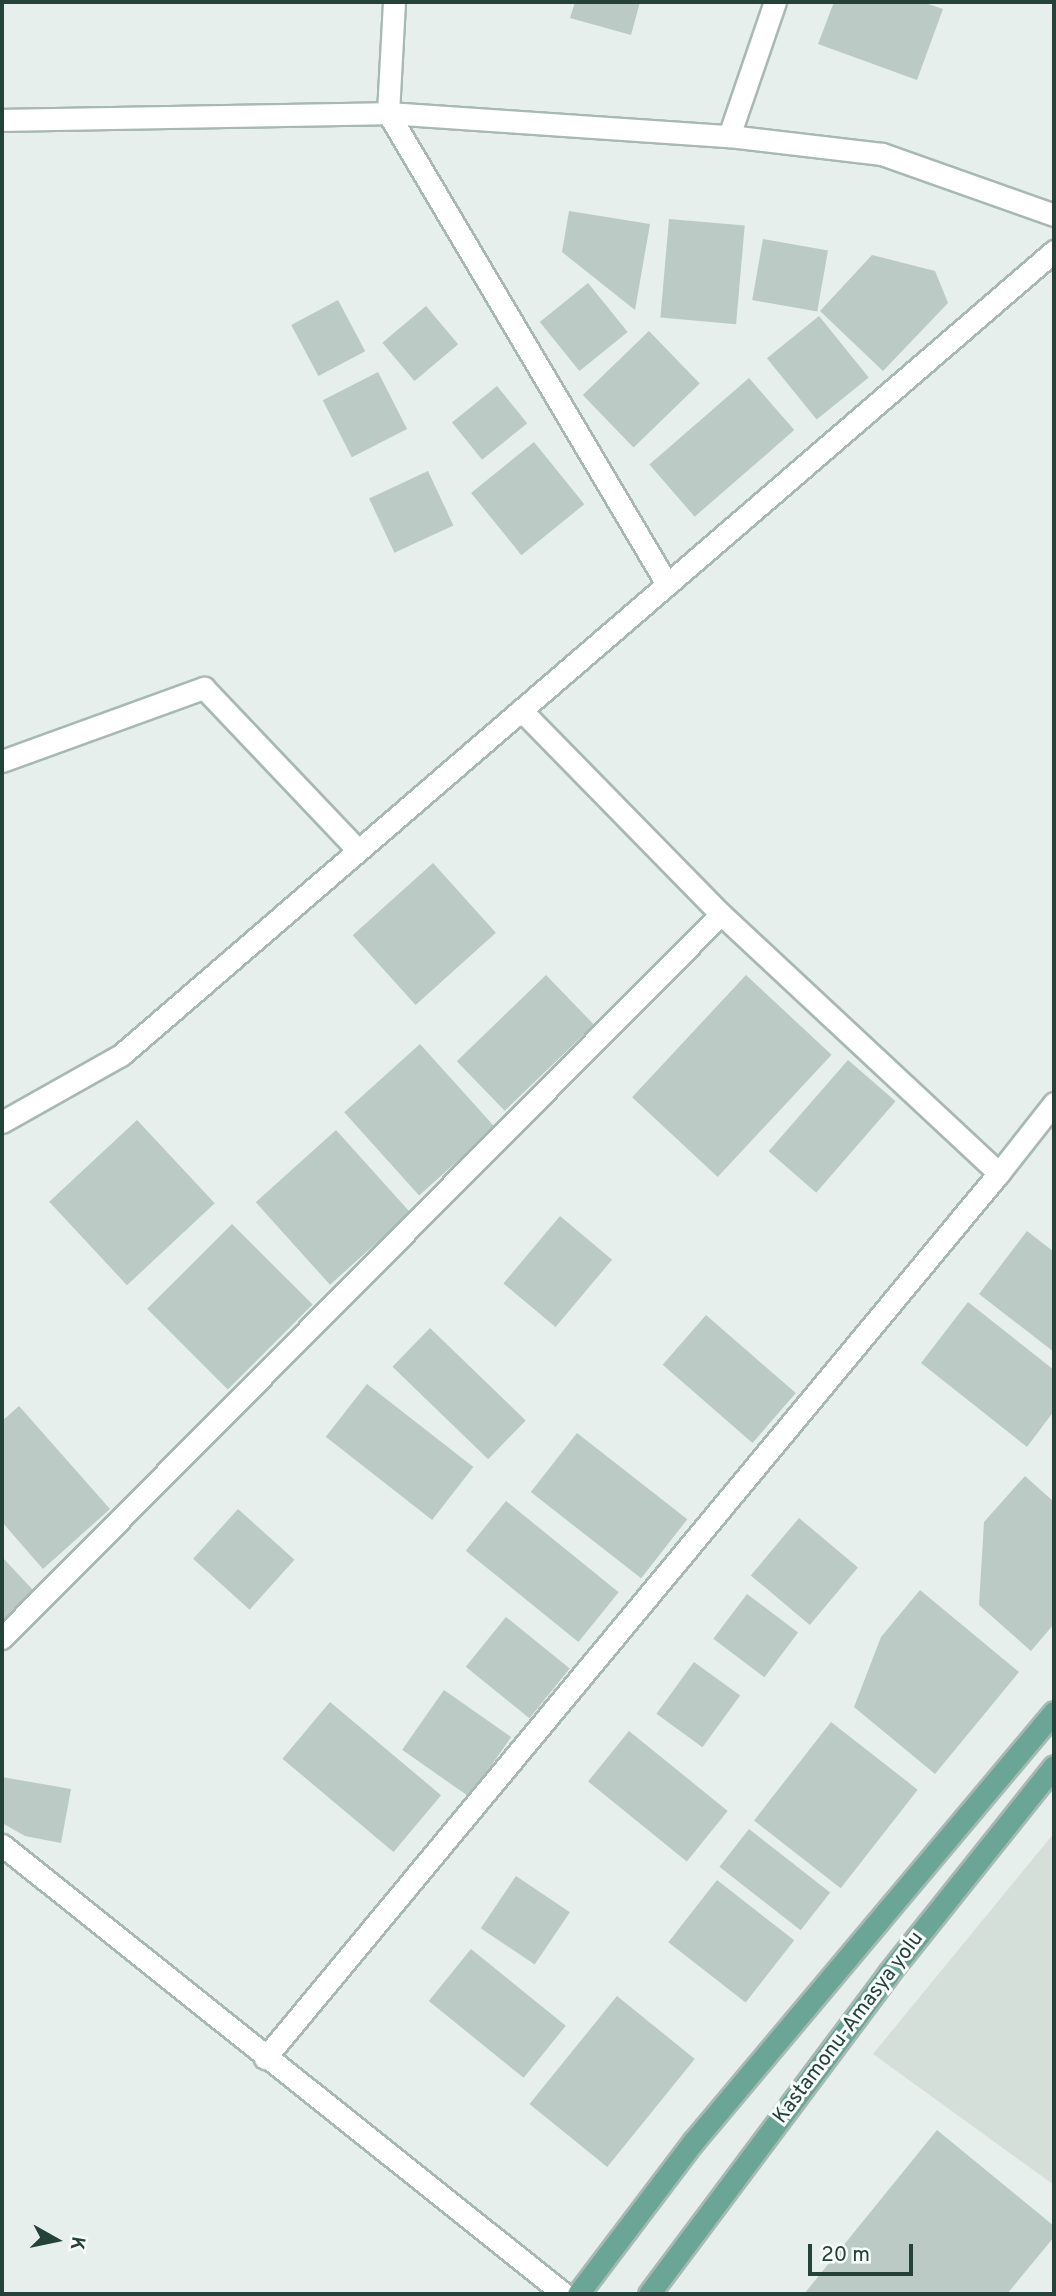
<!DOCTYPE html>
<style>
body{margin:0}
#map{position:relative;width:1056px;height:2296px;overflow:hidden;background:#e6efeb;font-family:Overpass,sans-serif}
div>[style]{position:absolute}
.built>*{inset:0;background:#d4dfda}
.building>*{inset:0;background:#bbcac4;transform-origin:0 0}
.roads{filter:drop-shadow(2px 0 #a8b8b2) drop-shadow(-2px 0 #a8b8b2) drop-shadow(0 2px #a8b8b2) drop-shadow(0 -2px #a8b8b2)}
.minor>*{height:21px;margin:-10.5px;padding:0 10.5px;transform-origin:10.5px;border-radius:10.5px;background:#fff}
.major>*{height:21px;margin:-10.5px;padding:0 10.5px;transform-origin:10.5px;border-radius:10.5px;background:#6aa596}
span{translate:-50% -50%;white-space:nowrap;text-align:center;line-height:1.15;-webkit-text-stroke:6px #f7fbf9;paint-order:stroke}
.street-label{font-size:21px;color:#24423a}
.frame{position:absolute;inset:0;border:4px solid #24423a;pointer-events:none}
.north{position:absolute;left:21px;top:2205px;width:70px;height:70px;-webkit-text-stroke:5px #f7fbf9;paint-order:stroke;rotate:99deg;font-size:19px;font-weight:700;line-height:28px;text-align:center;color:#24423a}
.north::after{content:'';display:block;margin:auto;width:24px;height:32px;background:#24423a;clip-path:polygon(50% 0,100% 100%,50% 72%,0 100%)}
.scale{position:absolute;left:808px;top:2244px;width:105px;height:32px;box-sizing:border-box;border:4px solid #24423a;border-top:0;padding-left:9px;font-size:21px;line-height:24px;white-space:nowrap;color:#24423a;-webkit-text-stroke:5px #f7fbf9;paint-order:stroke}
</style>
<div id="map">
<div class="built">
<div style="clip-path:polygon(1054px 1833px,1054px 2185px,873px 2054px)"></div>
</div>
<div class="building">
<div style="clip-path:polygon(575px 2px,640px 2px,631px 35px,570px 18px)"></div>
<div style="clip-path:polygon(834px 2px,922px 2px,943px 9px,917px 80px,818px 44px)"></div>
<div style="clip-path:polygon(569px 211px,650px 224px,635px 310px,562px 252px)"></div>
<div style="left:669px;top:219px;width:76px;height:99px;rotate:5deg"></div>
<div style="left:763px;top:239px;width:66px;height:62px;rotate:10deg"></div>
<div style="clip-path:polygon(872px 255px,935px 271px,948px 303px,883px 371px,820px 311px)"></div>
<div style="left:588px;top:283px;width:63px;height:62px;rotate:51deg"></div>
<div style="left:338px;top:300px;width:58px;height:53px;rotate:62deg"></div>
<div style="left:426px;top:306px;width:50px;height:57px;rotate:50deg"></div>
<div style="left:819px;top:316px;width:79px;height:67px;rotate:51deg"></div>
<div style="left:649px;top:331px;width:73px;height:92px;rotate:46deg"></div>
<div style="left:378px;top:372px;width:64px;height:62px;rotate:63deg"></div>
<div style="left:749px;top:378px;width:69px;height:132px;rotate:49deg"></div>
<div style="left:497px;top:386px;width:48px;height:58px;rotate:51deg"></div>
<div style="left:534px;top:442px;width:80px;height:81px;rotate:51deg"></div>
<div style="left:428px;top:471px;width:60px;height:65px;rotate:65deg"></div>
<div style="left:433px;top:863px;width:94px;height:108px;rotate:48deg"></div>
<div style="left:546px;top:975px;width:69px;height:124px;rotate:46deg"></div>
<div style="left:746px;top:975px;width:117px;height:167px;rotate:43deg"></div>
<div style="left:420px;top:1044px;width:112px;height:102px;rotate:48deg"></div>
<div style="left:848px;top:1060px;width:63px;height:121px;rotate:41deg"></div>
<div style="left:137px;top:1120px;width:114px;height:120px;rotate:47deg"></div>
<div style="left:336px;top:1130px;width:111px;height:108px;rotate:48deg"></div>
<div style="left:560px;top:1216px;width:68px;height:88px;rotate:40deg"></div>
<div style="left:232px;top:1224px;width:114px;height:120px;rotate:45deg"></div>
<div style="clip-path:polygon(1027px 1231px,1054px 1252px,1054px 1352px,979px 1294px)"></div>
<div style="clip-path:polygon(968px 1302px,1054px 1370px,1054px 1411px,1027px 1447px,921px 1363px)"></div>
<div style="left:706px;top:1315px;width:119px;height:66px;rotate:41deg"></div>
<div style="left:430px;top:1328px;width:133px;height:54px;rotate:44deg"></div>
<div style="left:367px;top:1384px;width:135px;height:67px;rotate:38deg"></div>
<div style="clip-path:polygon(19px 1406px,110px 1509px,43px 1569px,2px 1522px,2px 1421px)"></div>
<div style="left:577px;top:1433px;width:140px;height:75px;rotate:38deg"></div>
<div style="clip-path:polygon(1025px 1476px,1054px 1502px,1054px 1624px,1031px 1651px,979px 1605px,984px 1522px)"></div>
<div style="left:506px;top:1501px;width:145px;height:64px;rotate:39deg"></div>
<div style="left:238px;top:1509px;width:76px;height:67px;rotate:42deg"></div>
<div style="left:799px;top:1518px;width:77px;height:75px;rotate:40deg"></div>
<div style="clip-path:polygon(2px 1557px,33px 1590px,2px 1621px)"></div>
<div style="clip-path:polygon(920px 1590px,1019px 1672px,935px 1774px,854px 1707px,881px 1637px)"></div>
<div style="left:747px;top:1594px;width:64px;height:56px;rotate:37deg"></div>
<div style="left:506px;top:1617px;width:82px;height:64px;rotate:39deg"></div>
<div style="left:694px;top:1662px;width:57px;height:64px;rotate:36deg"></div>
<div style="left:444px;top:1690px;width:82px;height:73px;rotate:35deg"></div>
<div style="left:330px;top:1702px;width:145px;height:74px;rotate:40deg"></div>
<div style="left:831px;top:1722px;width:110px;height:125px;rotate:38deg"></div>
<div style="left:629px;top:1731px;width:127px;height:65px;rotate:39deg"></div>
<div style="clip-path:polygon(2px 1777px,71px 1789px,61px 1843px,25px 1836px,2px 1823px)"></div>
<div style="left:749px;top:1829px;width:103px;height:48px;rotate:38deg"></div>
<div style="left:516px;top:1876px;width:65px;height:63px;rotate:34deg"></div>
<div style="left:717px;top:1880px;width:98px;height:79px;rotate:38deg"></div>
<div style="left:471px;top:1949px;width:122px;height:67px;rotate:39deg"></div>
<div style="left:617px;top:1996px;width:100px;height:139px;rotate:39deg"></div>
<div style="clip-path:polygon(937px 2130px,1054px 2226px,1054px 2237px,1007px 2294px,804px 2294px)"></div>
</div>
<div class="roads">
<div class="minor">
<div style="left:394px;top:2px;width:111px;rotate:93.1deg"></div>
<div style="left:388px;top:113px;width:342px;rotate:3.9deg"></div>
<div style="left:729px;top:136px;width:154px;rotate:6.7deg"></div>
<div style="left:882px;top:154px;width:182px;rotate:19.5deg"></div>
<div style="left:2px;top:120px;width:386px;rotate:-1deg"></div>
<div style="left:388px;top:113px;width:547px;rotate:59.36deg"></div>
<div style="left:729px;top:136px;width:142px;rotate:-71.1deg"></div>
<div style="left:521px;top:710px;width:286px;rotate:45.6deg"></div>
<div style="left:2px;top:761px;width:215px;rotate:-19.9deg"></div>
<div style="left:204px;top:688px;width:224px;rotate:46.5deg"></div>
<div style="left:2px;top:1122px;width:137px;rotate:-29.4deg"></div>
<div style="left:121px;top:1055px;width:1232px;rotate:-40.75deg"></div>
<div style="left:999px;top:1173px;width:89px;rotate:-51.8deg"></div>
<div style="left:2px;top:1638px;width:1020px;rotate:-45.2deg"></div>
<div style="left:721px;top:914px;width:380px;rotate:43deg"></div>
<div style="left:999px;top:1173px;width:1150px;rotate:129.67deg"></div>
<div style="left:2px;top:1845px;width:719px;rotate:38.62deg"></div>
</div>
<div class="major">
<div style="left:578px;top:2294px;width:191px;rotate:-52.9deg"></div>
<div style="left:693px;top:2142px;width:561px;rotate:-49.99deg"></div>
<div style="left:649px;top:2294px;width:399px;rotate:-53.2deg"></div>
<div style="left:888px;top:1974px;width:266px;rotate:-51.4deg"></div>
</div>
</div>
<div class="street-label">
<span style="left:849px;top:2028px;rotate:-53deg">Kastamonu-Amasya yolu</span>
</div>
<div class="frame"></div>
<div class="north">K</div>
<div class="scale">20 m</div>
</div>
